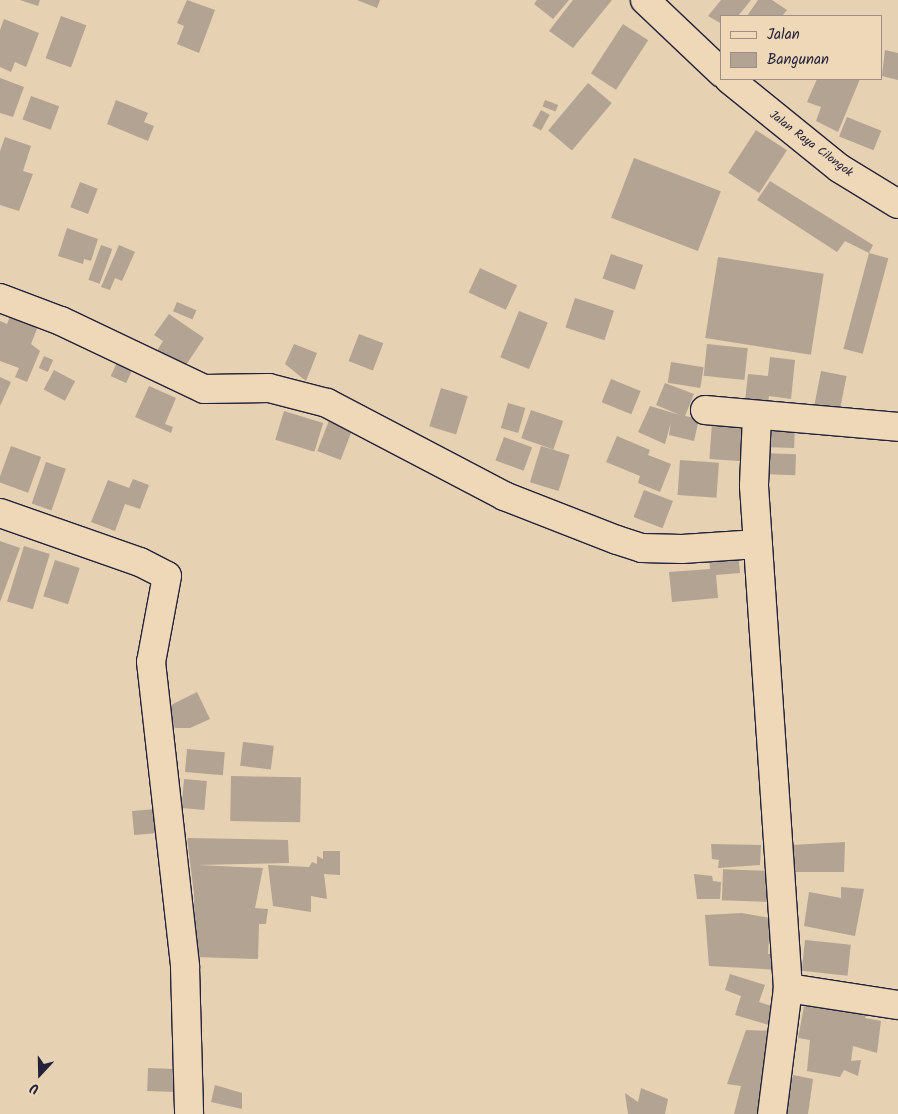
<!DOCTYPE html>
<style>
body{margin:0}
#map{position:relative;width:898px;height:1114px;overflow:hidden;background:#e7d1b3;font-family:Kalam,sans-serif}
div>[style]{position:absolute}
.building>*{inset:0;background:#b2a393;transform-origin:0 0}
.roads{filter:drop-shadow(1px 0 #22223b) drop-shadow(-1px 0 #22223b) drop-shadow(0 1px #22223b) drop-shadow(0 -1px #22223b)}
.minor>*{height:28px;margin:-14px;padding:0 14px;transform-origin:14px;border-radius:14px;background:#efd8b8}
.highway>*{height:28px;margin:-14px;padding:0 14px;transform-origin:14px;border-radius:14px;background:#efd8b8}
span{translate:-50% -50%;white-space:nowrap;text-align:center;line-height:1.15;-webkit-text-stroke:4.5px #efd8b8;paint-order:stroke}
.street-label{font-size:12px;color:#22223b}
.legend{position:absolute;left:720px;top:15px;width:162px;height:65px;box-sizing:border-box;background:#efd8b8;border:1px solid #9d8f86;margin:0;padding:6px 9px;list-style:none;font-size:15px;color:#22223b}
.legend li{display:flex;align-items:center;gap:10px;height:25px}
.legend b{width:25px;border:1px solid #9d8f86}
.north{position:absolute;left:15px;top:1049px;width:50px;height:50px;-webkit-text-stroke:4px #efd8b8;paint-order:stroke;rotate:201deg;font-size:14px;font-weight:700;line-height:20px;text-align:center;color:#22223b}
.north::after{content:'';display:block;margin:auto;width:18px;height:22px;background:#22223b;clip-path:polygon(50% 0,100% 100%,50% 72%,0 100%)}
</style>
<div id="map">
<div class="building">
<div style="clip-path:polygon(20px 0,40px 0,38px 6px)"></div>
<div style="clip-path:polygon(187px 0,215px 10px,199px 53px,177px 44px,184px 26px,177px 23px)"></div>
<div style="clip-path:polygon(357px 0,380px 0,377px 8px)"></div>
<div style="clip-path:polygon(537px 0,569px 0,553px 19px,534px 4px)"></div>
<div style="clip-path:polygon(573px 0,612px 0,573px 48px,549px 31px)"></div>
<div style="clip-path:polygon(721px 0,751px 0,738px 16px,722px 16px,722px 24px,708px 16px)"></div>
<div style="clip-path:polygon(758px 0,772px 0,787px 10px,782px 16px,747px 16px)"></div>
<div style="left:61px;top:16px;width:27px;height:45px;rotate:20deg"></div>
<div style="clip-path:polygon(4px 19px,39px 33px,26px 67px,15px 62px,11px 72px,0 67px,0 30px)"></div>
<div style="left:623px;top:24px;width:30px;height:59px;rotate:33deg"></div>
<div style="clip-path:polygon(885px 50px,898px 53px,898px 80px,882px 76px)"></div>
<div style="clip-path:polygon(0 78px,24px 87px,13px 117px,0 113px)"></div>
<div style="clip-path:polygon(817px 79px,860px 79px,838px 132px,816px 121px,821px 107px,807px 102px)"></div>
<div style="left:588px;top:83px;width:31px;height:62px;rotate:40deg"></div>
<div style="left:31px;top:96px;width:30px;height:25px;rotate:20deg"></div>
<div style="clip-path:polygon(116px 100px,148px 113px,144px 122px,154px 126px,148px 141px,107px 124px)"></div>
<div style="left:545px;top:100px;width:14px;height:7px;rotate:21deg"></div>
<div style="left:541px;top:110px;width:10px;height:18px;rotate:29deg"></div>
<div style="left:847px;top:117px;width:37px;height:21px;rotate:22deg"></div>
<div style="left:756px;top:130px;width:37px;height:51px;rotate:33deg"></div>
<div style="clip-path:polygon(5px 137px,31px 146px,23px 171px,33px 174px,19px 211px,0 205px,0 151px)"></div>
<div style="left:634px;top:158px;width:93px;height:64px;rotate:21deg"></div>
<div style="clip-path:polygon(770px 181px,873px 245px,869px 253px,845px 241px,837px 252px,757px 200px)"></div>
<div style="left:80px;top:182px;width:19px;height:27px;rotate:21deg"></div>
<div style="clip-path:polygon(67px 228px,98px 239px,91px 261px,84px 259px,83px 264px,58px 256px)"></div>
<div style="left:101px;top:245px;width:12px;height:37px;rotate:20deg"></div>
<div style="clip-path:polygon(119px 245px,135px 252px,122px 281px,115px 278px,110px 290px,101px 287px)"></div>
<div style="left:869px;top:253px;width:20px;height:99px;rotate:15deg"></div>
<div style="left:611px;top:254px;width:34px;height:26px;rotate:19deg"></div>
<div style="left:718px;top:257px;width:107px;height:82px;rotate:9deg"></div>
<div style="left:480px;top:268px;width:41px;height:27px;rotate:25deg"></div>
<div style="left:575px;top:298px;width:41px;height:31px;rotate:18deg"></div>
<div style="left:177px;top:302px;width:21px;height:10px;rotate:23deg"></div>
<div style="clip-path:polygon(13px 309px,40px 321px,31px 344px,40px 351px,27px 382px,15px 377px,19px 368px,0 361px,0 321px,7px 324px)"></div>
<div style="left:519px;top:311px;width:31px;height:50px;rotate:22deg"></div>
<div style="clip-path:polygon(169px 314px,204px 338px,182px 371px,155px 354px,163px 341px,154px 335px)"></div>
<div style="left:359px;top:334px;width:26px;height:29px;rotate:21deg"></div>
<div style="clip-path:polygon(294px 344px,317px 353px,306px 381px,285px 364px)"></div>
<div style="left:707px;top:344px;width:41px;height:32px;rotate:6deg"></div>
<div style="left:44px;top:356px;width:10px;height:13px;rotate:24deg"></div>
<div style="left:120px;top:356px;width:17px;height:22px;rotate:25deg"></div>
<div style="clip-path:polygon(770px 357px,795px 360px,791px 399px,769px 396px,766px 414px,744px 410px,748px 374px,768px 376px)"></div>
<div style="left:671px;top:362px;width:33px;height:21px;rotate:9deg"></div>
<div style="left:54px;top:370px;width:24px;height:22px;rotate:28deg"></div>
<div style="clip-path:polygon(0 371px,0 377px,11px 382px,0 406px)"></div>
<div style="left:821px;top:371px;width:26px;height:34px;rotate:11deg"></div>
<div style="left:611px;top:379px;width:32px;height:25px;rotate:22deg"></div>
<div style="clip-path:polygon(665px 383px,694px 394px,685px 416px,699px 419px,694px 441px,669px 435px,671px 422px,665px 444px,638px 432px,650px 406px,680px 415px,656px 405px)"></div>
<div style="clip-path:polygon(149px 386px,176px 398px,165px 424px,173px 427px,171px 433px,135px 417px)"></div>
<div style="left:441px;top:388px;width:28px;height:40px;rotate:17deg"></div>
<div style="left:508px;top:403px;width:18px;height:26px;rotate:16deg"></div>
<div style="left:333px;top:410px;width:25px;height:44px;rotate:21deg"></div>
<div style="left:531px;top:410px;width:34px;height:30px;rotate:19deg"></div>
<div style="left:284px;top:411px;width:41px;height:30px;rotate:17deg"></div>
<div style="left:712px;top:422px;width:40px;height:37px;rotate:4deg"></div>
<div style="left:764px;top:423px;width:31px;height:24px;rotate:2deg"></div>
<div style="clip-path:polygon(617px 436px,650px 450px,648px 455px,671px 464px,660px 492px,638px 483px,640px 476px,606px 462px)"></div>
<div style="left:504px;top:437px;width:30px;height:25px;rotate:20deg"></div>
<div style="left:11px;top:446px;width:32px;height:38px;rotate:20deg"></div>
<div style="left:541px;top:446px;width:30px;height:38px;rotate:17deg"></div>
<div style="left:762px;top:453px;width:34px;height:21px;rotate:2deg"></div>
<div style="left:680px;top:460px;width:39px;height:35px;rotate:4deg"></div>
<div style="left:46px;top:462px;width:21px;height:44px;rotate:19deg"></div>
<div style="clip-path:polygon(133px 479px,149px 485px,140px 509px,125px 504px,115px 531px,91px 522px,108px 480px,129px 488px)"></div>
<div style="left:644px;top:490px;width:31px;height:29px;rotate:21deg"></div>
<div style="clip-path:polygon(0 541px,20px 548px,0 602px)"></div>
<div style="left:24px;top:546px;width:27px;height:58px;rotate:17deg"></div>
<div style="clip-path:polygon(738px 552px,740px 573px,716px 575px,718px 598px,672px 602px,669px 572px,710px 569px,709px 554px)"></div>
<div style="left:55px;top:560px;width:26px;height:38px;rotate:18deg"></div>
<div style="clip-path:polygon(197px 692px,210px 719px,190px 728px,175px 728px,165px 708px)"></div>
<div style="left:243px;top:742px;width:31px;height:24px;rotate:7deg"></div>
<div style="left:187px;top:749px;width:38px;height:23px;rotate:5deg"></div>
<div style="left:231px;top:776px;width:70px;height:45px;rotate:1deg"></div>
<div style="left:184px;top:779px;width:23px;height:29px;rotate:5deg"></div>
<div style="left:156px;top:809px;width:24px;height:24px;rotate:85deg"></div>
<div style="clip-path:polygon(187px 838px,288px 840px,289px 863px,198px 865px,263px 868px,255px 908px,268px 909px,266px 924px,259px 924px,258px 959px,195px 957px,194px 894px)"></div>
<div style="clip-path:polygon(845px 842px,844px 872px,794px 872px,791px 845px)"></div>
<div style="clip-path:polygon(711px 844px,761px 845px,760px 865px,718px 868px,719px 860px,712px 859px)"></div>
<div style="clip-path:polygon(323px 851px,340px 851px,340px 875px,324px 874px,327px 899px,311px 896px,311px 912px,273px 906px,268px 865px,309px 867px,312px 862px,317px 864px,317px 856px,323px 859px)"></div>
<div style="left:770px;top:871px;width:31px;height:47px;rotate:92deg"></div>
<div style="clip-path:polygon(694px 874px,712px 876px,713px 881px,721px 882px,720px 899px,697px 899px)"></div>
<div style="clip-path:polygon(841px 887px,864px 889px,855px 936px,804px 926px,809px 892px,841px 898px)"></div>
<div style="clip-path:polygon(742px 913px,770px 918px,768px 954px,782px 954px,781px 970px,709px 966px,705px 915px)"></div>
<div style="left:805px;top:940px;width:46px;height:31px;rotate:6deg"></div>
<div style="clip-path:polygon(730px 974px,765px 985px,759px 1002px,777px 1008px,772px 1026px,735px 1015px,741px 996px,725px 990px)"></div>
<div style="clip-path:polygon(806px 996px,867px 1012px,865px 1018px,881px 1021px,877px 1053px,853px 1046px,851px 1061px,861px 1060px,858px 1076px,844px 1070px,840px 1077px,807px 1071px,810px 1040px,798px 1038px)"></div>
<div style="clip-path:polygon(746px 1030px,774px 1031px,767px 1114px,734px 1114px,741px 1086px,727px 1084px)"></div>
<div style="left:148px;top:1068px;width:28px;height:23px;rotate:2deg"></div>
<div style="clip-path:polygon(793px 1075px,813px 1079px,808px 1114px,781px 1114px,783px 1082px,790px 1086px)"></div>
<div style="clip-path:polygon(215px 1085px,242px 1093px,242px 1109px,211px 1102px)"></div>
<div style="clip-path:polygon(641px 1088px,668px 1099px,665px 1114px,628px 1114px,625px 1093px,638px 1102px)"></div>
</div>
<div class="roads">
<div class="minor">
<div style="left:0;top:298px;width:65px;rotate:20.7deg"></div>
<div style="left:61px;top:321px;width:158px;rotate:25.4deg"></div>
<div style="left:204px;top:389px;width:65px;rotate:-0.9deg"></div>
<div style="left:269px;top:388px;width:60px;rotate:14.5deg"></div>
<div style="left:327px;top:403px;width:200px;rotate:27.7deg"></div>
<div style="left:504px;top:496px;width:121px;rotate:21.3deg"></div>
<div style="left:617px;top:540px;width:26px;rotate:18deg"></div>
<div style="left:642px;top:548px;width:40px;rotate:1.4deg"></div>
<div style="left:682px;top:549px;width:76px;rotate:-3.8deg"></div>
<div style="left:705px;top:410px;width:194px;rotate:5deg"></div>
<div style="left:757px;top:416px;width:70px;rotate:92.5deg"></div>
<div style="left:754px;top:486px;width:503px;rotate:86.13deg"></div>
<div style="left:788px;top:988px;width:127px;rotate:97.2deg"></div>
<div style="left:0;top:513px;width:148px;rotate:19.3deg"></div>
<div style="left:140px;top:562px;width:30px;rotate:27deg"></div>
<div style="left:167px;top:576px;width:87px;rotate:100.5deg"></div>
<div style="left:151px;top:662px;width:307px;rotate:83.6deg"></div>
<div style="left:185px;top:967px;width:147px;rotate:88.4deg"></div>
<div style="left:788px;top:988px;width:111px;rotate:8.8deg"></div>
</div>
<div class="highway">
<div style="left:645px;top:0;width:106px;rotate:43.5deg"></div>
<div style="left:729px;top:79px;width:141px;rotate:39deg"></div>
<div style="left:839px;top:168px;width:69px;rotate:31.4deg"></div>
</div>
</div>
<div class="street-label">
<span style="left:811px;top:144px;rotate:37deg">Jalan Raya Cilongok</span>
</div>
<ul class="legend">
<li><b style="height:6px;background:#efd8b8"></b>Jalan</li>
<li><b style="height:14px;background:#b2a393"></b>Bangunan</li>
</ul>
<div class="north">U</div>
</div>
